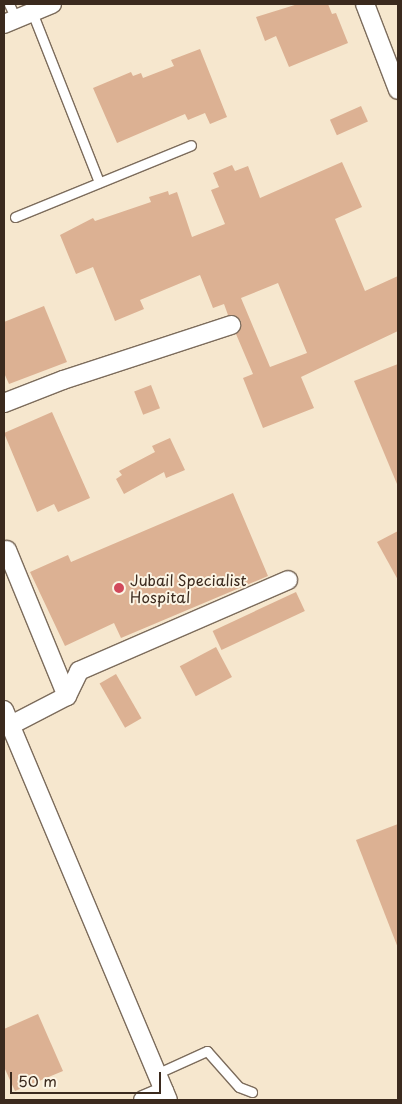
<!DOCTYPE html>
<style>
body{margin:0}
#map{position:relative;width:402px;height:1104px;overflow:hidden;background:#f6e7ce;font-family:"Playpen Sans",sans-serif}
div>[style]{position:absolute}
.building>*{inset:0;background:#dcb193;transform-origin:0 0}
.roads{filter:drop-shadow(1px 0 #7c6c5c) drop-shadow(-1px 0 #7c6c5c) drop-shadow(0 1px #7c6c5c) drop-shadow(0 -1px #7c6c5c)}
.lane>*{height:9px;margin:-4.5px;padding:0 4.5px;transform-origin:4.5px;border-radius:4.5px;background:#fff}
.street>*{height:18px;margin:-9px;padding:0 9px;transform-origin:9px;border-radius:9px;background:#fff}
.dots>*{width:14px;height:14px;translate:-50% -50%;box-sizing:border-box;border:2px solid #fcf5e5;border-radius:50%}
span{translate:-50% -50%;white-space:nowrap;text-align:center;line-height:1.15;-webkit-text-stroke:4px #fcf5e5;paint-order:stroke}
.poi-label{font-size:15px;color:#3b2a1e}
.left{translate:0 -50%;text-align:left}
.frame{position:absolute;inset:0;border:5px solid #3b2a1e;pointer-events:none}
.scale{position:absolute;left:10px;top:1072px;width:151px;height:22px;box-sizing:border-box;border:2px solid #3b2a1e;border-top:0;padding-left:6px;font-size:15px;line-height:18px;white-space:nowrap;color:#3b2a1e;-webkit-text-stroke:4px #fcf5e5;paint-order:stroke}
</style>
<div id="map">
<div class="building">
<div style="clip-path:polygon(298px 4px,328px 4px,332px 14px,336px 13px,348px 43px,289px 67px,276px 36px,265px 41px,256px 17px)"></div>
<div style="clip-path:polygon(200px 49px,227px 117px,210px 124px,205px 113px,188px 120px,185px 114px,117px 143px,93px 88px,131px 72px,133px 76px,141px 73px,143px 78px,174px 66px,171px 60px)"></div>
<div style="left:361px;top:106px;width:17px;height:34px;rotate:66deg"></div>
<div style="clip-path:polygon(evenodd,342px 162px,362px 207px,335px 219px,365px 291px,398px 276px,398px 331px,301px 377px,314px 408px,263px 428px,243px 378px,253px 374px,236px 334px,241px 328px,241px 321px,234px 315px,228px 315px,224px 304px,213px 308px,200px 275px,140px 300px,144px 309px,115px 321px,93px 267px,76px 274px,60px 235px,93px 218px,95px 221px,151px 202px,149px 197px,168px 191px,169px 195px,177px 192px,192px 237px,225px 224px,211px 190px,219px 187px,213px 173px,232px 165px,235px 171px,248px 166px,260px 198px,342px 162px,278px 283px,307px 353px,270px 367px,241px 298px,278px 283px)"></div>
<div style="clip-path:polygon(44px 306px,67px 362px,9px 384px,4px 373px,4px 322px)"></div>
<div style="clip-path:polygon(398px 364px,398px 484px,397px 484px,354px 381px)"></div>
<div style="left:151px;top:385px;width:25px;height:18px;rotate:69deg"></div>
<div style="clip-path:polygon(52px 412px,90px 498px,58px 512px,54px 504px,37px 512px,4px 433px)"></div>
<div style="clip-path:polygon(170px 438px,185px 470px,166px 478px,164px 472px,124px 494px,116px 479px,122px 475px,119px 471px,155px 452px,152px 446px)"></div>
<div style="clip-path:polygon(233px 493px,268px 576px,121px 638px,114px 623px,65px 646px,30px 572px,68px 555px,71px 562px)"></div>
<div style="clip-path:polygon(398px 531px,398px 580px,377px 542px)"></div>
<div style="left:296px;top:592px;width:21px;height:92px;rotate:65deg"></div>
<div style="left:216px;top:647px;width:34px;height:41px;rotate:62deg"></div>
<div style="left:116px;top:674px;width:51px;height:19px;rotate:60deg"></div>
<div style="clip-path:polygon(398px 824px,398px 948px,356px 840px)"></div>
<div style="clip-path:polygon(38px 1014px,63px 1071px,15px 1091px,4px 1067px,4px 1029px)"></div>
</div>
<div class="roads">
<div class="lane">
<div style="left:9px;top:4px;width:17px;rotate:65deg"></div>
<div style="left:32px;top:12px;width:183px;rotate:68.5deg"></div>
<div style="left:15px;top:217px;width:190px;rotate:-22.2deg"></div>
<div style="left:156px;top:1074px;width:56px;rotate:-24.3deg"></div>
<div style="left:207px;top:1051px;width:48px;rotate:48.4deg"></div>
<div style="left:239px;top:1087px;width:14px;rotate:21deg"></div>
</div>
<div class="street">
<div style="left:365px;top:4px;width:92px;rotate:69deg"></div>
<div style="left:4px;top:24px;width:52px;rotate:-22.6deg"></div>
<div style="left:4px;top:403px;width:63px;rotate:-21.3deg"></div>
<div style="left:63px;top:380px;width:177px;rotate:-18.1deg"></div>
<div style="left:7px;top:550px;width:158px;rotate:67.7deg"></div>
<div style="left:4px;top:710px;width:423px;rotate:67.2deg"></div>
<div style="left:11px;top:725px;width:63px;rotate:-27.4deg"></div>
<div style="left:67px;top:696px;width:28px;rotate:-64deg"></div>
<div style="left:79px;top:671px;width:228px;rotate:-23.5deg"></div>
<div style="left:143px;top:1100px;width:23px;rotate:-23deg"></div>
</div>
</div>
<div class="dots">
<div style="left:119px;top:588px;background:#d1495b"></div>
</div>
<div class="poi-label">
<span class="left" style="left:130px;top:588px">Jubail Specialist<br>Hospital</span>
</div>
<div class="frame"></div>
<div class="scale">50 m</div>
</div>
